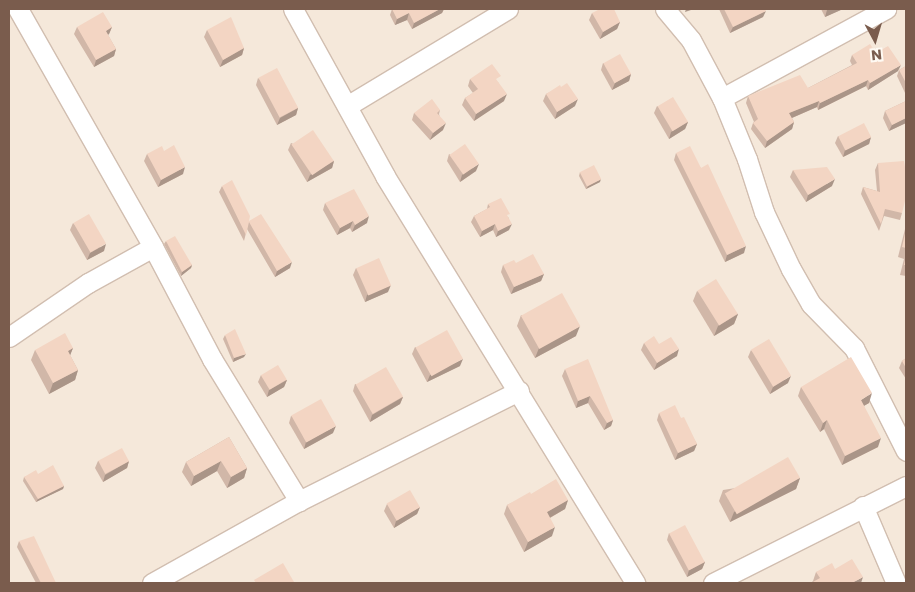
<!DOCTYPE html>
<style>
body{margin:0}
#map{position:relative;width:915px;height:592px;overflow:hidden;background:#fdf6ec;font-family:Poppins,sans-serif}
div>[style]{position:absolute}
.residential>*{inset:0;background:#f5e8da;transform-origin:0 0}
.roads{filter:drop-shadow(1px 0 #d1beb0) drop-shadow(-1px 0 #d1beb0) drop-shadow(0 1px #d1beb0) drop-shadow(0 -1px #d1beb0)}
.street>*{height:19px;margin:-9.5px;padding:0 9.5px;transform-origin:9.5px;border-radius:9.5px;background:#fff}
.wall>*{inset:0;background:#d1b7a8}
.shaded-wall>*{inset:0;background:#aa9588}
.building>*{inset:0;background:#f3d5c3;transform-origin:0 0}
span{translate:-50% -50%;white-space:nowrap;text-align:center;line-height:1.15;-webkit-text-stroke:4px #fffaf3;paint-order:stroke}
.frame{position:absolute;inset:0;border:10px solid #7a5c4d;pointer-events:none}
.north{position:absolute;left:850px;top:15px;width:50px;height:50px;-webkit-text-stroke:4px #fffaf3;paint-order:stroke;rotate:174deg;font-size:14px;font-weight:700;line-height:20px;text-align:center;color:#7a5c4d}
.north::after{content:'';display:block;margin:auto;width:18px;height:22px;background:#7a5c4d;clip-path:polygon(50% 0,100% 100%,50% 72%,0 100%)}
</style>
<div id="map">
<div class="residential">
<div style="left:9px;top:9px;width:897px;height:574px"></div>
</div>
<div class="roads">
<div class="street">
<div style="left:18px;top:9px;width:274px;rotate:60.4deg"></div>
<div style="left:153px;top:247px;width:127px;rotate:62.2deg"></div>
<div style="left:212px;top:359px;width:167px;rotate:58.5deg"></div>
<div style="left:293px;top:9px;width:191px;rotate:61.1deg"></div>
<div style="left:385px;top:176px;width:478px;rotate:58.4deg"></div>
<div style="left:665px;top:9px;width:40px;rotate:50deg"></div>
<div style="left:691px;top:40px;width:66px;rotate:61.9deg"></div>
<div style="left:722px;top:98px;width:66px;rotate:67.7deg"></div>
<div style="left:747px;top:159px;width:56px;rotate:72.2deg"></div>
<div style="left:764px;top:212px;width:63px;rotate:64.7deg"></div>
<div style="left:791px;top:269px;width:40px;rotate:60.3deg"></div>
<div style="left:811px;top:304px;width:62px;rotate:45.7deg"></div>
<div style="left:854px;top:348px;width:115px;rotate:63.2deg"></div>
<div style="left:722px;top:98px;width:187px;rotate:-28.5deg"></div>
<div style="left:347px;top:106px;width:188px;rotate:-31.1deg"></div>
<div style="left:9px;top:337px;width:96px;rotate:-34.4deg"></div>
<div style="left:88px;top:283px;width:74px;rotate:-29deg"></div>
<div style="left:863px;top:506px;width:84px;rotate:66.8deg"></div>
<div style="left:152px;top:583px;width:168px;rotate:-29.2deg"></div>
<div style="left:299px;top:501px;width:246px;rotate:-26.6deg"></div>
<div style="left:713px;top:583px;width:216px;rotate:-26.7deg"></div>
</div>
</div>
<div class="wall">
<div style="clip-path:polygon(392px 9px,444px 9px,442px 13px,412px 29px,407px 20px,395px 25px,390px 15px)"></div>
<div style="clip-path:polygon(719px 9px,765px 9px,763px 17px,730px 33px)"></div>
<div style="clip-path:polygon(821px 9px,843px 9px,825px 17px)"></div>
<div style="clip-path:polygon(592px 13px,620px 22px,617px 29px,600px 39px,589px 20px)"></div>
<div style="clip-path:polygon(77px 27px,112px 27px,109px 34px,108px 35px,116px 49px,114px 56px,94px 67px,74px 34px)"></div>
<div style="clip-path:polygon(207px 30px,244px 48px,242px 55px,220px 67px,204px 37px)"></div>
<div style="clip-path:polygon(876px 53px,898px 71px,868px 90px,866px 86px,818px 110px,817px 107px,792px 118px,794px 122px,792px 129px,765px 148px,751px 129px,753px 123px,754px 122px,746px 103px,748px 96px,808px 88px,852px 65px,850px 61px,852px 55px)"></div>
<div style="clip-path:polygon(603px 63px,631px 74px,629px 81px,612px 90px,601px 70px)"></div>
<div style="clip-path:polygon(906px 66px,906px 95px,897px 76px,899px 70px)"></div>
<div style="clip-path:polygon(258px 78px,298px 108px,296px 115px,277px 125px,256px 85px)"></div>
<div style="clip-path:polygon(470px 79px,498px 82px,504px 101px,474px 121px,462px 105px,465px 98px,473px 93px,468px 86px)"></div>
<div style="clip-path:polygon(561px 87px,575px 106px,555px 119px,543px 101px,546px 94px)"></div>
<div style="clip-path:polygon(906px 101px,906px 123px,889px 131px,883px 118px,885px 111px)"></div>
<div style="clip-path:polygon(657px 106px,688px 122px,685px 129px,669px 139px,654px 113px)"></div>
<div style="clip-path:polygon(440px 110px,439px 114px,443px 130px,430px 140px,412px 120px,414px 113px)"></div>
<div style="clip-path:polygon(838px 136px,871px 137px,869px 144px,843px 157px,835px 143px)"></div>
<div style="clip-path:polygon(291px 143px,334px 161px,332px 168px,307px 182px,288px 150px)"></div>
<div style="clip-path:polygon(164px 151px,183px 174px,158px 187px,144px 161px,147px 154px)"></div>
<div style="clip-path:polygon(676px 153px,701px 168px,744px 253px,725px 262px,674px 160px)"></div>
<div style="clip-path:polygon(449px 154px,476px 171px,460px 182px,447px 161px)"></div>
<div style="clip-path:polygon(878px 163px,902px 213px,900px 220px,884px 216px,879px 231px,861px 194px,863px 187px,877px 191px,875px 170px)"></div>
<div style="clip-path:polygon(793px 170px,832px 186px,806px 202px,790px 177px)"></div>
<div style="clip-path:polygon(580px 172px,600px 182px,586px 189px,579px 176px)"></div>
<div style="clip-path:polygon(222px 186px,249px 221px,290px 268px,275px 277px,247px 229px,244px 241px,219px 192px)"></div>
<div style="clip-path:polygon(325px 203px,367px 223px,352px 232px,350px 228px,337px 235px,323px 210px)"></div>
<div style="clip-path:polygon(488px 204px,509px 218px,509px 230px,496px 237px,493px 230px,480px 237px,471px 222px,474px 216px,487px 209px)"></div>
<div style="clip-path:polygon(73px 223px,104px 251px,87px 260px,70px 230px)"></div>
<div style="clip-path:polygon(906px 225px,906px 276px,900px 275px,904px 259px,898px 257px)"></div>
<div style="clip-path:polygon(166px 241px,192px 265px,191px 268px,181px 276px,164px 244px)"></div>
<div style="clip-path:polygon(516px 263px,544px 274px,541px 281px,511px 294px,501px 272px,503px 265px)"></div>
<div style="clip-path:polygon(356px 268px,388px 292px,365px 302px,353px 275px)"></div>
<div style="clip-path:polygon(697px 291px,738px 314px,734px 324px,714px 336px,693px 301px)"></div>
<div style="clip-path:polygon(521px 315px,576px 336px,535px 358px,517px 326px)"></div>
<div style="clip-path:polygon(225px 335px,244px 357px,233px 362px,223px 339px)"></div>
<div style="clip-path:polygon(644px 343px,659px 344px,677px 356px,654px 370px,641px 350px)"></div>
<div style="clip-path:polygon(415px 347px,460px 366px,427px 382px,412px 354px)"></div>
<div style="clip-path:polygon(73px 348px,70px 355px,78px 370px,75px 380px,49px 394px,31px 360px,35px 350px)"></div>
<div style="clip-path:polygon(751px 350px,788px 383px,770px 394px,748px 357px)"></div>
<div style="clip-path:polygon(906px 358px,906px 379px,899px 368px,902px 361px)"></div>
<div style="clip-path:polygon(565px 369px,613px 420px,611px 426px,604px 430px,588px 403px,576px 408px,562px 376px)"></div>
<div style="clip-path:polygon(261px 375px,287px 380px,284px 387px,267px 397px,258px 382px)"></div>
<div style="clip-path:polygon(355px 384px,403px 397px,400px 404px,370px 422px,353px 391px)"></div>
<div style="clip-path:polygon(801px 387px,869px 403px,864px 406px,878px 447px,842px 465px,824px 429px,820px 432px,798px 396px)"></div>
<div style="clip-path:polygon(659px 413px,681px 418px,697px 444px,694px 451px,675px 460px,657px 420px)"></div>
<div style="clip-path:polygon(291px 416px,333px 433px,304px 449px,289px 423px)"></div>
<div style="clip-path:polygon(229px 437px,247px 468px,244px 478px,227px 488px,217px 471px,191px 486px,182px 472px,186px 462px)"></div>
<div style="clip-path:polygon(98px 461px,129px 461px,127px 468px,103px 482px,95px 468px)"></div>
<div style="clip-path:polygon(38px 474px,64px 486px,63px 489px,36px 502px,23px 481px,24px 477px)"></div>
<div style="clip-path:polygon(800px 478px,796px 489px,730px 522px,719px 501px,723px 490px)"></div>
<div style="clip-path:polygon(531px 494px,568px 500px,565px 509px,550px 518px,552px 536px,524px 552px,504px 514px,507px 505px)"></div>
<div style="clip-path:polygon(387px 504px,420px 507px,417px 514px,394px 528px,384px 511px)"></div>
<div style="clip-path:polygon(669px 533px,705px 562px,702px 569px,687px 577px,667px 540px)"></div>
<div style="clip-path:polygon(19px 541px,56px 583px,36px 583px,17px 547px)"></div>
<div style="clip-path:polygon(835px 569px,861px 583px,811px 583px,813px 581px,816px 572px)"></div>
</div>
<div class="shaded-wall">
<div style="clip-path:polygon(440px 9px,444px 9px,442px 13px,412px 29px,414px 23px)"></div>
<div style="clip-path:polygon(686px 9px,694px 9px,685px 12px)"></div>
<div style="clip-path:polygon(830px 9px,843px 9px,825px 17px,827px 10px)"></div>
<div style="clip-path:polygon(766px 11px,763px 17px,730px 33px,733px 27px)"></div>
<div style="clip-path:polygon(409px 13px,407px 20px,395px 25px,397px 19px)"></div>
<div style="clip-path:polygon(620px 22px,617px 29px,600px 39px,603px 32px)"></div>
<div style="clip-path:polygon(112px 27px,109px 34px,103px 38px,106px 31px)"></div>
<div style="clip-path:polygon(244px 48px,242px 55px,220px 67px,223px 60px)"></div>
<div style="clip-path:polygon(116px 49px,114px 56px,94px 67px,96px 60px)"></div>
<div style="clip-path:polygon(901px 65px,898px 71px,868px 90px,870px 83px)"></div>
<div style="clip-path:polygon(631px 74px,629px 81px,612px 90px,615px 83px)"></div>
<div style="clip-path:polygon(868px 80px,866px 86px,818px 110px,820px 103px)"></div>
<div style="clip-path:polygon(507px 94px,504px 101px,474px 121px,476px 114px)"></div>
<div style="clip-path:polygon(578px 99px,575px 106px,555px 119px,557px 112px)"></div>
<div style="clip-path:polygon(819px 101px,817px 107px,787px 120px,789px 113px)"></div>
<div style="clip-path:polygon(298px 108px,296px 115px,277px 125px,280px 118px)"></div>
<div style="clip-path:polygon(906px 118px,906px 123px,889px 131px,892px 125px)"></div>
<div style="clip-path:polygon(688px 122px,685px 129px,669px 139px,671px 132px)"></div>
<div style="clip-path:polygon(794px 122px,792px 129px,765px 148px,767px 141px)"></div>
<div style="clip-path:polygon(446px 123px,443px 130px,430px 140px,433px 133px)"></div>
<div style="clip-path:polygon(871px 137px,869px 144px,843px 157px,845px 150px)"></div>
<div style="clip-path:polygon(334px 161px,332px 168px,307px 182px,310px 175px)"></div>
<div style="clip-path:polygon(479px 164px,476px 171px,460px 182px,462px 175px)"></div>
<div style="clip-path:polygon(185px 167px,183px 174px,158px 187px,161px 180px)"></div>
<div style="clip-path:polygon(601px 179px,600px 182px,586px 189px,588px 186px)"></div>
<div style="clip-path:polygon(835px 179px,832px 186px,806px 202px,808px 195px)"></div>
<div style="clip-path:polygon(369px 216px,367px 223px,352px 232px,355px 225px)"></div>
<div style="clip-path:polygon(353px 221px,350px 228px,337px 235px,340px 228px)"></div>
<div style="clip-path:polygon(495px 224px,493px 230px,480px 237px,482px 231px)"></div>
<div style="clip-path:polygon(512px 224px,509px 230px,496px 237px,498px 231px)"></div>
<div style="clip-path:polygon(106px 244px,104px 251px,87px 260px,90px 253px)"></div>
<div style="clip-path:polygon(746px 246px,744px 253px,725px 262px,727px 255px)"></div>
<div style="clip-path:polygon(292px 262px,290px 268px,275px 277px,277px 271px)"></div>
<div style="clip-path:polygon(192px 265px,191px 268px,181px 276px,182px 272px)"></div>
<div style="clip-path:polygon(544px 274px,541px 281px,511px 294px,514px 287px)"></div>
<div style="clip-path:polygon(391px 285px,388px 292px,365px 302px,367px 295px)"></div>
<div style="clip-path:polygon(738px 314px,734px 324px,714px 336px,718px 326px)"></div>
<div style="clip-path:polygon(580px 326px,576px 336px,535px 358px,539px 348px)"></div>
<div style="clip-path:polygon(73px 348px,69px 358px,68px 351px)"></div>
<div style="clip-path:polygon(679px 349px,677px 356px,654px 370px,657px 363px)"></div>
<div style="clip-path:polygon(246px 354px,244px 357px,233px 362px,234px 358px)"></div>
<div style="clip-path:polygon(463px 359px,460px 366px,427px 382px,430px 375px)"></div>
<div style="clip-path:polygon(78px 370px,75px 380px,49px 394px,53px 383px)"></div>
<div style="clip-path:polygon(791px 376px,788px 383px,770px 394px,773px 387px)"></div>
<div style="clip-path:polygon(287px 380px,284px 387px,267px 397px,269px 390px)"></div>
<div style="clip-path:polygon(872px 393px,869px 403px,858px 409px,861px 400px)"></div>
<div style="clip-path:polygon(590px 396px,588px 403px,576px 408px,578px 401px)"></div>
<div style="clip-path:polygon(403px 397px,400px 404px,370px 422px,372px 415px)"></div>
<div style="clip-path:polygon(613px 420px,611px 426px,604px 430px,607px 423px)"></div>
<div style="clip-path:polygon(827px 420px,824px 429px,820px 432px,823px 423px)"></div>
<div style="clip-path:polygon(336px 426px,333px 433px,304px 449px,306px 442px)"></div>
<div style="clip-path:polygon(881px 438px,878px 447px,842px 465px,845px 456px)"></div>
<div style="clip-path:polygon(697px 444px,694px 451px,675px 460px,678px 453px)"></div>
<div style="clip-path:polygon(129px 461px,127px 468px,103px 482px,105px 475px)"></div>
<div style="clip-path:polygon(221px 461px,217px 471px,191px 486px,194px 476px)"></div>
<div style="clip-path:polygon(247px 468px,244px 478px,227px 488px,231px 477px)"></div>
<div style="clip-path:polygon(800px 478px,796px 489px,730px 522px,734px 512px)"></div>
<div style="clip-path:polygon(64px 486px,63px 489px,36px 502px,38px 499px)"></div>
<div style="clip-path:polygon(568px 500px,565px 509px,544px 521px,547px 512px)"></div>
<div style="clip-path:polygon(420px 507px,417px 514px,394px 528px,396px 521px)"></div>
<div style="clip-path:polygon(555px 527px,552px 536px,524px 552px,528px 542px)"></div>
<div style="clip-path:polygon(705px 562px,702px 569px,687px 577px,689px 570px)"></div>
<div style="clip-path:polygon(863px 577px,861px 583px,852px 583px)"></div>
</div>
<div class="building">
<div style="clip-path:polygon(392px 9px,440px 9px,414px 23px,409px 13px,397px 19px)"></div>
<div style="clip-path:polygon(600px 9px,614px 9px,620px 22px,603px 32px,592px 13px)"></div>
<div style="clip-path:polygon(724px 9px,765px 9px,766px 11px,733px 27px)"></div>
<div style="clip-path:polygon(103px 12px,112px 27px,106px 31px,116px 49px,96px 60px,77px 27px)"></div>
<div style="clip-path:polygon(231px 17px,244px 48px,223px 60px,207px 30px)"></div>
<div style="clip-path:polygon(870px 44px,876px 53px,888px 46px,901px 65px,870px 83px,868px 80px,820px 103px,819px 101px,789px 113px,794px 122px,767px 141px,753px 123px,758px 119px,748px 96px,800px 75px,808px 88px,857px 63px,852px 55px)"></div>
<div style="left:620px;top:54px;width:23px;height:19px;rotate:61deg"></div>
<div style="clip-path:polygon(492px 64px,501px 76px,496px 79px,507px 94px,476px 114px,465px 98px,478px 89px,470px 79px)"></div>
<div style="clip-path:polygon(906px 66px,906px 83px,899px 70px)"></div>
<div style="left:277px;top:68px;width:45px;height:21px;rotate:62deg"></div>
<div style="clip-path:polygon(567px 83px,578px 99px,557px 112px,546px 94px,560px 85px,561px 87px)"></div>
<div style="left:673px;top:97px;width:29px;height:18px;rotate:59deg"></div>
<div style="clip-path:polygon(432px 99px,440px 110px,437px 113px,446px 123px,433px 133px,414px 113px)"></div>
<div style="clip-path:polygon(906px 101px,906px 118px,892px 125px,885px 111px)"></div>
<div style="left:864px;top:123px;width:16px;height:29px;rotate:63deg"></div>
<div style="left:313px;top:130px;width:37px;height:26px;rotate:56deg"></div>
<div style="left:465px;top:144px;width:24px;height:19px;rotate:55deg"></div>
<div style="clip-path:polygon(174px 145px,185px 167px,161px 180px,147px 154px,162px 146px,164px 151px)"></div>
<div style="clip-path:polygon(690px 146px,701px 168px,708px 164px,746px 246px,727px 255px,676px 153px)"></div>
<div style="clip-path:polygon(904px 161px,905px 167px,906px 167px,906px 197px,902px 213px,885px 209px,881px 224px,863px 187px,880px 192px,878px 163px)"></div>
<div style="left:594px;top:165px;width:16px;height:16px;rotate:63deg"></div>
<div style="clip-path:polygon(827px 167px,835px 179px,808px 195px,793px 170px)"></div>
<div style="clip-path:polygon(232px 180px,250px 216px,249px 221px,261px 214px,292px 262px,277px 271px,249px 222px,246px 235px,222px 186px)"></div>
<div style="clip-path:polygon(354px 189px,369px 216px,355px 225px,353px 221px,340px 228px,325px 203px)"></div>
<div style="clip-path:polygon(501px 198px,510px 214px,507px 215px,512px 224px,498px 231px,495px 224px,482px 231px,474px 216px,490px 207px,488px 204px)"></div>
<div style="left:89px;top:214px;width:34px;height:18px;rotate:60deg"></div>
<div style="clip-path:polygon(906px 229px,906px 248px,902px 247px)"></div>
<div style="clip-path:polygon(175px 236px,192px 265px,182px 272px,166px 241px)"></div>
<div style="clip-path:polygon(533px 254px,544px 274px,514px 287px,503px 265px,514px 260px,516px 263px)"></div>
<div style="clip-path:polygon(906px 255px,906px 265px,904px 265px)"></div>
<div style="left:379px;top:258px;width:30px;height:25px;rotate:66deg"></div>
<div style="left:716px;top:279px;width:41px;height:22px;rotate:58deg"></div>
<div style="left:562px;top:293px;width:38px;height:47px;rotate:61deg"></div>
<div style="clip-path:polygon(235px 329px,246px 354px,234px 358px,225px 335px)"></div>
<div style="left:447px;top:330px;width:33px;height:36px;rotate:61deg"></div>
<div style="clip-path:polygon(65px 333px,73px 348px,68px 351px,78px 370px,53px 383px,35px 350px)"></div>
<div style="clip-path:polygon(654px 336px,659px 344px,671px 337px,679px 349px,657px 363px,644px 343px)"></div>
<div style="left:769px;top:339px;width:43px;height:21px;rotate:59deg"></div>
<div style="clip-path:polygon(851px 357px,872px 393px,861px 400px,881px 438px,845px 456px,827px 420px,823px 423px,801px 387px)"></div>
<div style="clip-path:polygon(906px 358px,906px 368px,902px 361px)"></div>
<div style="clip-path:polygon(588px 359px,613px 420px,607px 423px,590px 396px,578px 401px,565px 369px)"></div>
<div style="left:278px;top:365px;width:17px;height:20px;rotate:59deg"></div>
<div style="left:386px;top:367px;width:34px;height:35px;rotate:60deg"></div>
<div style="left:321px;top:399px;width:31px;height:34px;rotate:61deg"></div>
<div style="clip-path:polygon(675px 405px,681px 418px,684px 417px,697px 444px,678px 453px,659px 413px)"></div>
<div style="clip-path:polygon(229px 437px,247px 468px,231px 477px,221px 461px,194px 476px,186px 462px)"></div>
<div style="left:122px;top:448px;width:15px;height:27px;rotate:62deg"></div>
<div style="left:788px;top:457px;width:24px;height:73px;rotate:60deg"></div>
<div style="clip-path:polygon(53px 465px,64px 486px,38px 499px,24px 477px,36px 470px,38px 474px)"></div>
<div style="clip-path:polygon(556px 479px,568px 500px,547px 512px,555px 527px,528px 542px,507px 505px,530px 492px,531px 494px)"></div>
<div style="left:410px;top:490px;width:20px;height:27px;rotate:60deg"></div>
<div style="left:685px;top:525px;width:42px;height:18px;rotate:62deg"></div>
<div style="clip-path:polygon(34px 536px,56px 583px,41px 583px,19px 541px)"></div>
<div style="clip-path:polygon(852px 559px,863px 577px,852px 583px,811px 583px,820px 578px,816px 572px,832px 563px,835px 569px)"></div>
<div style="clip-path:polygon(283px 563px,294px 582px,293px 583px,256px 583px,254px 580px)"></div>
</div>
<div class="frame"></div>
<div class="north">N</div>
</div>
